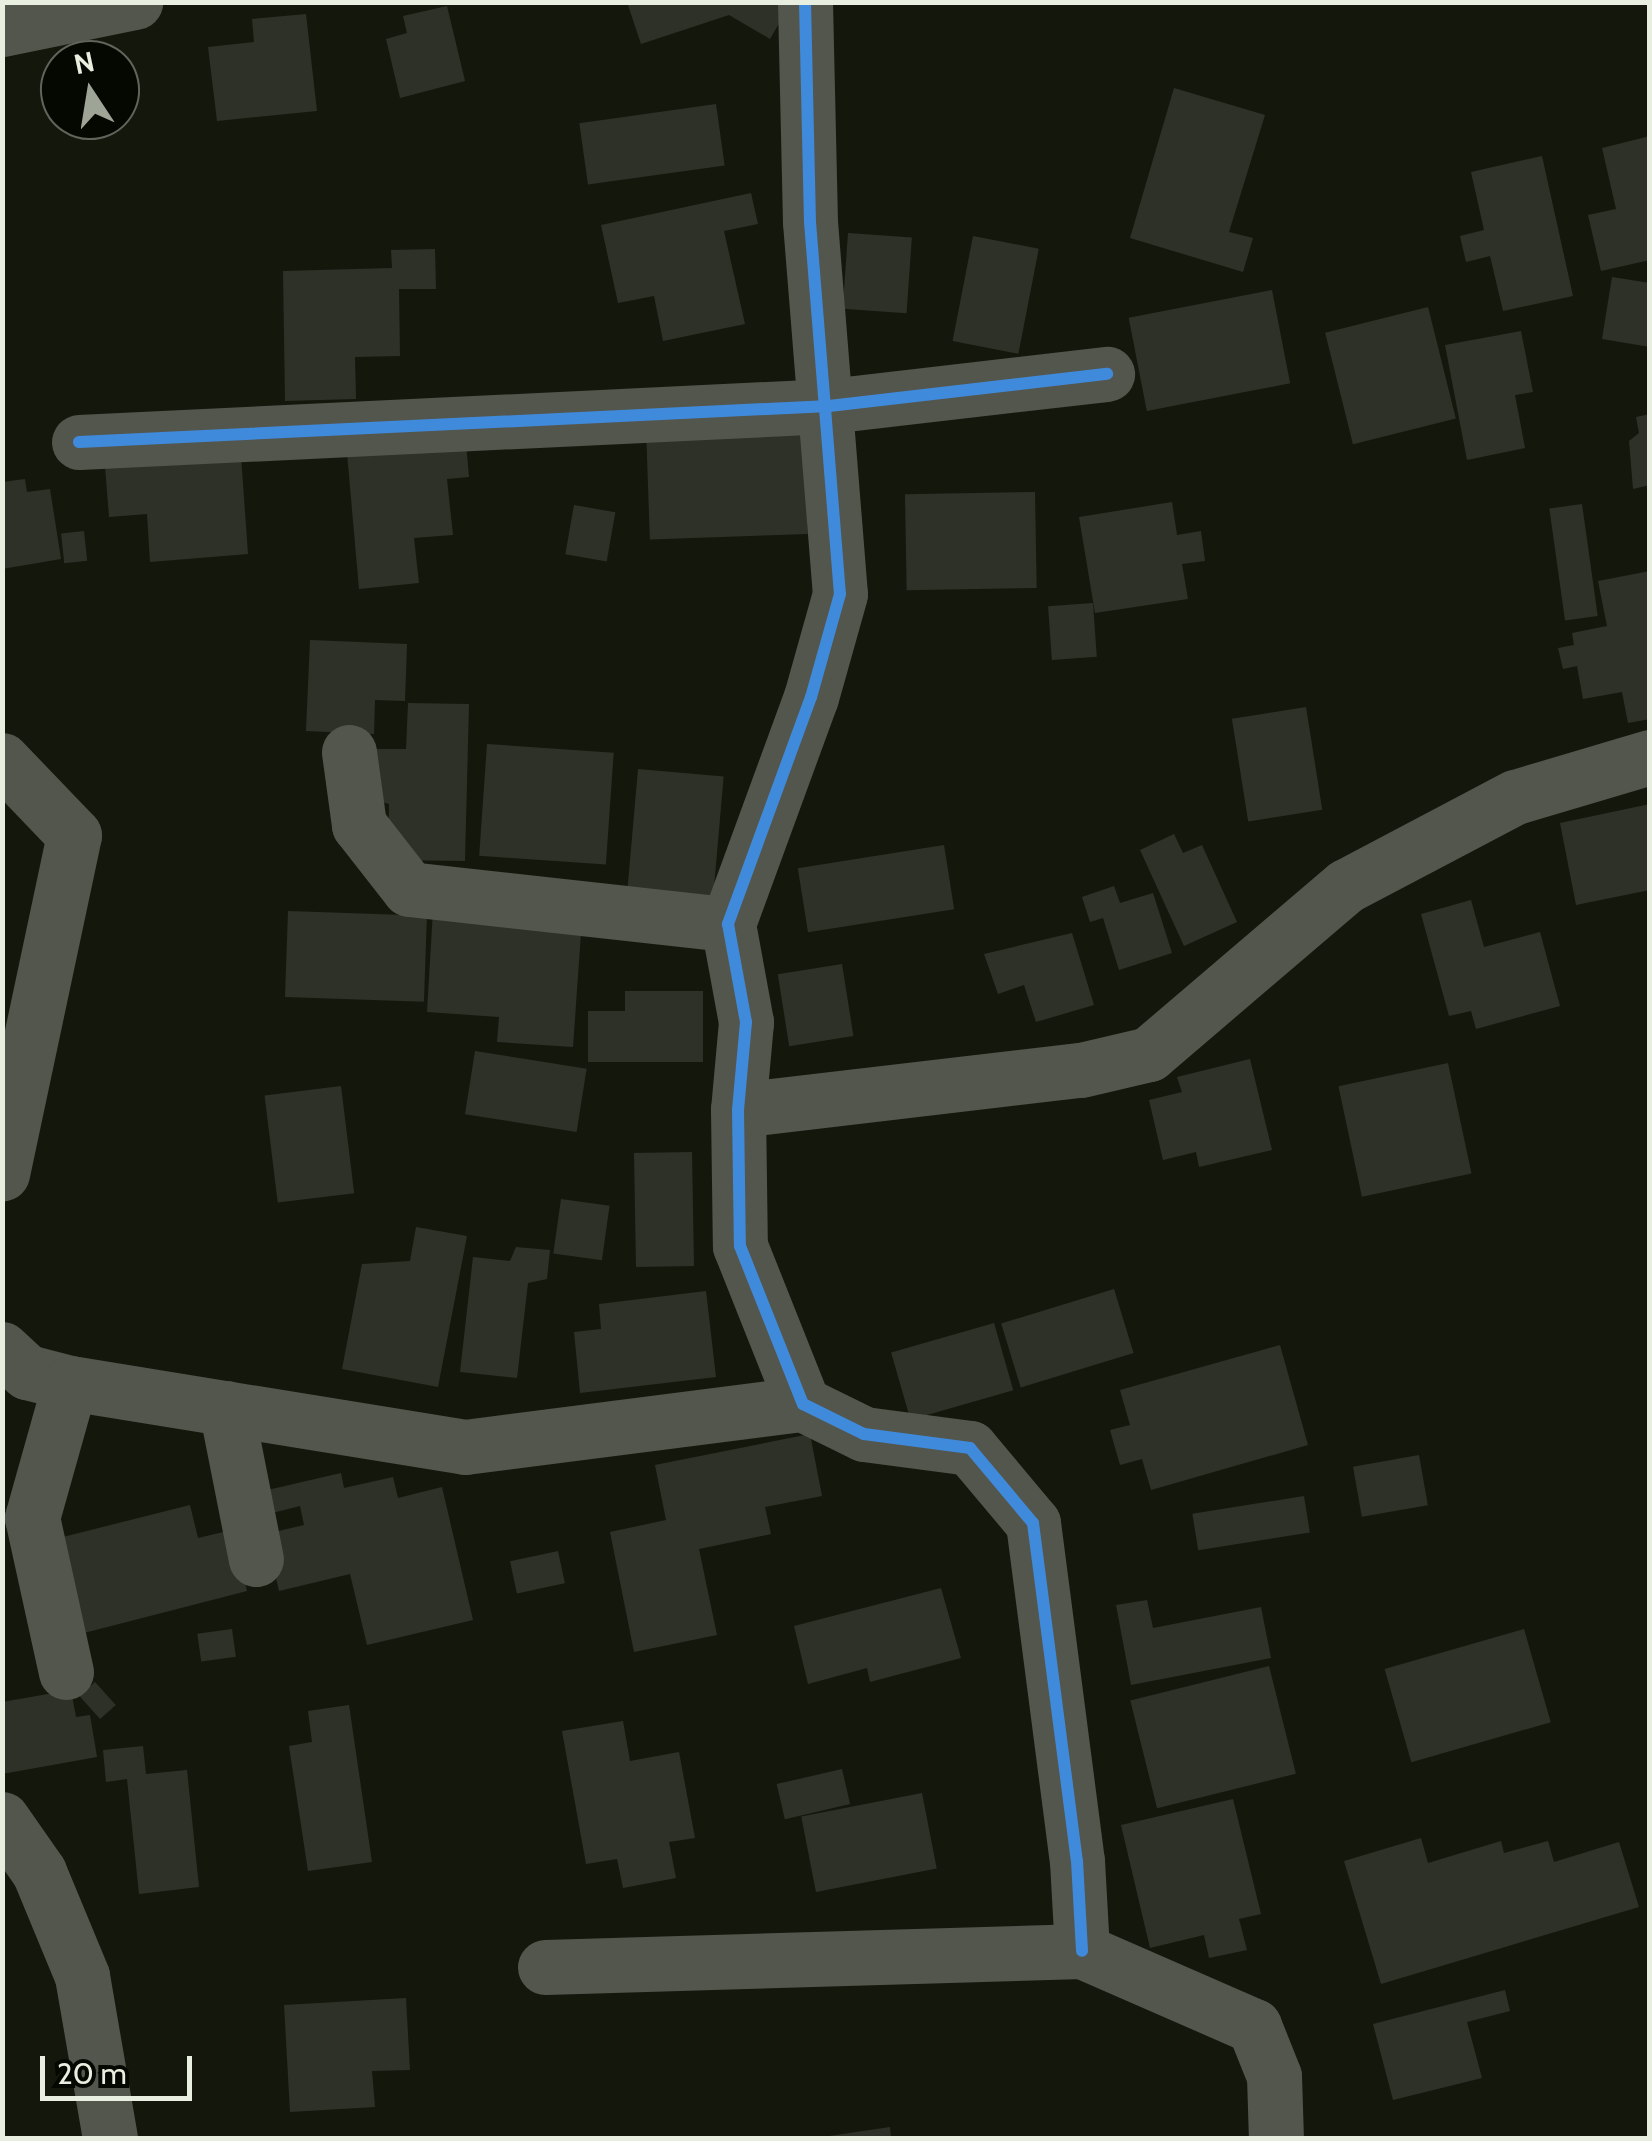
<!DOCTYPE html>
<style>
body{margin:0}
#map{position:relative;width:1652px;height:2141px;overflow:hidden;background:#14180c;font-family:Cabin,sans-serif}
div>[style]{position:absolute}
.building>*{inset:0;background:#2e3127;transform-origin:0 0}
.minor>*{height:55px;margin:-27.5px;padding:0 27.5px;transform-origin:27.5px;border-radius:27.5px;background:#53564d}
.cycleway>*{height:12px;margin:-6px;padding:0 6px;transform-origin:6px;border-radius:6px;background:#408adc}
span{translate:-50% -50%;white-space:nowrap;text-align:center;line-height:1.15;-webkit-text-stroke:8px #050701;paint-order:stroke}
.frame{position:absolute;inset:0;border:5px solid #e9efe0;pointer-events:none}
.north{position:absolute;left:40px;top:40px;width:100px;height:100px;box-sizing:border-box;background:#050701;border:2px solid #60645a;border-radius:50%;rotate:348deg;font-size:28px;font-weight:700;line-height:40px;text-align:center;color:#e9efe0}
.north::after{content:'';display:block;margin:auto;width:35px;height:45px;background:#9ea496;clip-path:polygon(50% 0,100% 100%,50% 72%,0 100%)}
.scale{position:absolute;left:40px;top:2056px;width:152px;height:45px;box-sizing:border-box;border:5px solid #e9efe0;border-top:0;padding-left:12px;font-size:30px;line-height:35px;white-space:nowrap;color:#e9efe0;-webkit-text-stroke:8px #050701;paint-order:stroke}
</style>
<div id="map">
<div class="building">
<div style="clip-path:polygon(627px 2px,783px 2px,788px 8px,770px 39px,729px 15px,641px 44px)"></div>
<div style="clip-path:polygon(447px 6px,465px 81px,400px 98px,386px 39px,407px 33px,403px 16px)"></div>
<div style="clip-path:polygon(306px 14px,317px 111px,217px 121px,208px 47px,254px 42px,252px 19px)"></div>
<div style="clip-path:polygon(1174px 88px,1265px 115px,1229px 232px,1253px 238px,1243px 272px,1130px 238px)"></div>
<div style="left:716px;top:104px;width:62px;height:138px;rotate:82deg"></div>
<div style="clip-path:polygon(1650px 136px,1650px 260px,1601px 271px,1588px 215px,1616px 209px,1602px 148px)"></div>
<div style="clip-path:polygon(1542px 156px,1573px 296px,1503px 311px,1490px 256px,1466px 262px,1460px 236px,1484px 230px,1471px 172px)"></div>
<div style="clip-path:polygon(751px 193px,758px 224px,724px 231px,745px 324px,663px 341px,654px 296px,618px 303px,601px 225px)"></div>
<div style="left:848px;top:233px;width:64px;height:76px;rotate:4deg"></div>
<div style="left:973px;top:236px;width:67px;height:107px;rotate:11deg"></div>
<div style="clip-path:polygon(435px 249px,436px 289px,399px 289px,400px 356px,355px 357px,356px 399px,285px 401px,283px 271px,392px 268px,391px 250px)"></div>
<div style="clip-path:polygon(1612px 277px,1650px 283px,1650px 347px,1602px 339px)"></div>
<div style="left:1272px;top:290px;width:95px;height:146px;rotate:79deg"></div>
<div style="left:1428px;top:307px;width:115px;height:106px;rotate:76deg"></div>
<div style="clip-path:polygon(1521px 331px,1533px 392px,1515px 395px,1525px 448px,1467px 460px,1445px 345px)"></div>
<div style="clip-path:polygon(1650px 414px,1650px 485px,1633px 489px,1629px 441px,1639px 433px,1636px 417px)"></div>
<div style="left:804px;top:425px;width:109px;height:158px;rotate:88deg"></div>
<div style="clip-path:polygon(466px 443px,469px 477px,447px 479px,453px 535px,414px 538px,419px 583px,359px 589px,347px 453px)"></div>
<div style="clip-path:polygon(241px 456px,248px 554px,150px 562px,147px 514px,109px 517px,105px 466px)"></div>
<div style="clip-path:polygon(25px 479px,27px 492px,50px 489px,61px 559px,2px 569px,2px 482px)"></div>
<div style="left:1035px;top:492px;width:96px;height:130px;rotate:89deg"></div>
<div style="clip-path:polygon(1172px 502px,1177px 535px,1201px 531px,1205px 561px,1182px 564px,1188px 599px,1095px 613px,1079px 517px)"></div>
<div style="left:1582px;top:504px;width:113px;height:33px;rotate:82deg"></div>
<div style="left:574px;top:505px;width:42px;height:50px;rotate:10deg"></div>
<div style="left:84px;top:531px;width:30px;height:23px;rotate:84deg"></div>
<div style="clip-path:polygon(1650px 571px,1650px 719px,1628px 723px,1622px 692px,1583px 699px,1577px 666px,1563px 669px,1558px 648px,1574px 645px,1572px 633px,1607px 626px,1598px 581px)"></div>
<div style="left:1093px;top:603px;width:54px;height:45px;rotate:86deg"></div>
<div style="clip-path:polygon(310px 640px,407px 644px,405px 701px,375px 700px,374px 734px,306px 731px)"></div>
<div style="clip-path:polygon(408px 703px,469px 704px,465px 861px,388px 860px,389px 804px,372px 799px,373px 749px,406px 749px)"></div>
<div style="left:1306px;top:707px;width:104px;height:75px;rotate:81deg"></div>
<div style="left:487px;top:744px;width:127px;height:112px;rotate:4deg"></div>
<div style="left:638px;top:769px;width:86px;height:130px;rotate:5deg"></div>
<div style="clip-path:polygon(1650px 804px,1650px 890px,1576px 905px,1560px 823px)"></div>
<div style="clip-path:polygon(1174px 834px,1183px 853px,1202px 845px,1237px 922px,1184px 946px,1140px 850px)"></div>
<div style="left:944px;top:845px;width:65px;height:148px;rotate:81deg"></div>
<div style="clip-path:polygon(1114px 886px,1120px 903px,1153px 893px,1172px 953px,1119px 970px,1103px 918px,1090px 922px,1082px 897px)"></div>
<div style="clip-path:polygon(1471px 900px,1484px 947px,1540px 932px,1560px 1006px,1476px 1029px,1471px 1011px,1449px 1016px,1421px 914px)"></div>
<div style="clip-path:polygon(433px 910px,582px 919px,573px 1047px,497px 1042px,499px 1017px,427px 1012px)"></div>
<div style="left:288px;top:911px;width:139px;height:86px;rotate:2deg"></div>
<div style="clip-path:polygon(1072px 933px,1094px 1005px,1036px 1022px,1024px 985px,998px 994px,984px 954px)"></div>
<div style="left:842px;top:964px;width:73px;height:65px;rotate:81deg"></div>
<div style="clip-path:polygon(625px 991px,703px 991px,703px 1062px,588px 1062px,588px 1011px,625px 1011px)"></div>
<div style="left:475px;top:1051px;width:113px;height:64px;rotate:9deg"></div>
<div style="clip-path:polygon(1250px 1059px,1272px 1150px,1199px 1167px,1196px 1152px,1163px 1160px,1149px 1100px,1182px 1092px,1177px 1077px)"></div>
<div style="left:1448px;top:1063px;width:113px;height:112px;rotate:78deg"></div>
<div style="left:341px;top:1086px;width:108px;height:77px;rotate:83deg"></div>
<div style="left:692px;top:1152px;width:114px;height:58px;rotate:89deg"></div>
<div style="left:561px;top:1199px;width:49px;height:55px;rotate:8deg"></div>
<div style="clip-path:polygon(416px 1227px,467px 1236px,438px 1387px,342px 1369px,362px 1264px,410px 1261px)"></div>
<div style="clip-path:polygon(516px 1247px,550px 1250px,547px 1279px,528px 1283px,517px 1378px,460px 1372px,473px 1257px,510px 1261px)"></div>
<div style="left:1114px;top:1289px;width:67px;height:118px;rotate:73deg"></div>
<div style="clip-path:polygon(706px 1291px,716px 1377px,580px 1393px,574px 1332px,601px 1329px,599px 1304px)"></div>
<div style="left:994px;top:1323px;width:70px;height:107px;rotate:74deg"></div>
<div style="clip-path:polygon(1280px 1345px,1308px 1445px,1151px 1490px,1142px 1459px,1120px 1465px,1110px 1430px,1130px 1425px,1120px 1390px)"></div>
<div style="clip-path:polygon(810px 1434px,822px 1496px,765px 1507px,771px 1534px,699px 1549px,717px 1635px,634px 1652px,610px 1532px,666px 1520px,655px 1465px)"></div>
<div style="left:1419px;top:1455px;width:51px;height:67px;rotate:80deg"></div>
<div style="clip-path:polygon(341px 1473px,344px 1488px,393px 1477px,398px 1498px,442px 1487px,473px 1620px,367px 1645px,350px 1574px,279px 1591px,266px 1534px,304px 1525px,300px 1506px,264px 1515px,259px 1492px)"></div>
<div style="left:1304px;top:1496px;width:37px;height:113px;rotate:81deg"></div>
<div style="clip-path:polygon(190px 1505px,198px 1538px,232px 1530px,247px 1591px,80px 1634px,55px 1539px)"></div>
<div style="left:558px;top:1551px;width:33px;height:49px;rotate:78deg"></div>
<div style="clip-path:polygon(941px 1588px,961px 1658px,870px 1682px,867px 1668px,808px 1684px,794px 1626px)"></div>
<div style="clip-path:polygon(1147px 1600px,1153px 1628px,1261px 1607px,1271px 1658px,1131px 1685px,1116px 1605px)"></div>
<div style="left:232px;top:1629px;width:28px;height:35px;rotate:82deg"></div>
<div style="left:1524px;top:1629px;width:97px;height:145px;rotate:74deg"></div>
<div style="left:1269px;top:1666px;width:111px;height:143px;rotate:76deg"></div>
<div style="left:95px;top:1682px;width:31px;height:21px;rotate:48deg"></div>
<div style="clip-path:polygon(71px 1690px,76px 1717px,90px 1715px,97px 1757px,2px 1774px,2px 1702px)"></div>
<div style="clip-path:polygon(349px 1705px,372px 1862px,308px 1871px,289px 1746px,312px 1742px,308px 1711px)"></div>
<div style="clip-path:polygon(623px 1721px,630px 1761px,679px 1752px,695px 1838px,669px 1842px,676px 1878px,623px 1888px,617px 1859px,586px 1864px,562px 1731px)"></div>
<div style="clip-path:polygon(143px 1746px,146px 1774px,187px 1770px,199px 1887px,139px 1894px,127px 1779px,106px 1782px,103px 1750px)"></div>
<div style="left:842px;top:1769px;width:36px;height:67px;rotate:77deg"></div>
<div style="left:922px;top:1793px;width:77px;height:123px;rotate:79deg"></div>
<div style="clip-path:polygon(1233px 1799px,1261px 1914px,1239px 1919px,1247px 1950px,1209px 1958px,1204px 1935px,1150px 1948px,1121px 1825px)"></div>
<div style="clip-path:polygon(1421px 1838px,1428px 1863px,1501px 1841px,1504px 1853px,1548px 1841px,1554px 1862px,1619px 1842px,1639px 1907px,1381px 1984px,1344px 1861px)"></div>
<div style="clip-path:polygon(1505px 1990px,1510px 2011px,1467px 2022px,1482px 2078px,1393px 2100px,1373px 2024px)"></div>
<div style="clip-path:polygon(406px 1998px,410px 2070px,372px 2071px,375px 2107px,290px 2112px,284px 2005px)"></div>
<div style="clip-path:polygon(890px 2127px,891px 2138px,829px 2138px,829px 2136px)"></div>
</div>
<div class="minor">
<div style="left:805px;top:2px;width:220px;rotate:88.7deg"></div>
<div style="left:810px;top:222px;width:373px;rotate:85.4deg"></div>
<div style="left:840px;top:594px;width:107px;rotate:105.7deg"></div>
<div style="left:811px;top:697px;width:242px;rotate:110.1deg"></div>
<div style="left:728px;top:924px;width:100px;rotate:79.6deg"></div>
<div style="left:746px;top:1022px;width:88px;rotate:95.2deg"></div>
<div style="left:738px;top:1110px;width:136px;rotate:89.2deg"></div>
<div style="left:740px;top:1246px;width:170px;rotate:68.3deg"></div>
<div style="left:803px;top:1404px;width:68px;rotate:26.2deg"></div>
<div style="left:864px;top:1434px;width:107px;rotate:7.5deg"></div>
<div style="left:970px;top:1448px;width:98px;rotate:50deg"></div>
<div style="left:1033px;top:1523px;width:341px;rotate:82.6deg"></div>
<div style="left:1077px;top:1861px;width:90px;rotate:86.8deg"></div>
<div style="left:2px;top:29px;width:136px;rotate:-11.5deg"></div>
<div style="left:79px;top:442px;width:751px;rotate:-2.75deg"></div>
<div style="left:829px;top:406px;width:280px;rotate:-6.6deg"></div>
<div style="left:349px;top:752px;width:74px;rotate:82.2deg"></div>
<div style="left:359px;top:825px;width:81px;rotate:52deg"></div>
<div style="left:409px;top:889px;width:321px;rotate:6.3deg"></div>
<div style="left:2px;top:760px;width:104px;rotate:46.2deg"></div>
<div style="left:74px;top:835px;width:346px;rotate:102deg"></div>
<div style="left:738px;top:1110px;width:345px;rotate:-6.7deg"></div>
<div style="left:1081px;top:1070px;width:70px;rotate:-13.2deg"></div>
<div style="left:1149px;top:1054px;width:259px;rotate:-40.5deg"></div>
<div style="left:1346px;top:886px;width:191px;rotate:-27.8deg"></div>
<div style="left:1515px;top:797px;width:141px;rotate:-16.5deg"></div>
<div style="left:2px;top:1349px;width:34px;rotate:43deg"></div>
<div style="left:27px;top:1372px;width:44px;rotate:14.3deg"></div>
<div style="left:70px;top:1383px;width:400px;rotate:9.2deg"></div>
<div style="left:465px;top:1447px;width:341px;rotate:-7.3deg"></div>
<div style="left:226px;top:1408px;width:154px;rotate:78.8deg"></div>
<div style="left:66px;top:1672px;width:158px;rotate:-102.4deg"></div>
<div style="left:32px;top:1518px;width:140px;rotate:-74.3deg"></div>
<div style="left:2px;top:1819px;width:65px;rotate:55.1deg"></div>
<div style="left:39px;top:1872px;width:113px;rotate:67.5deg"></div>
<div style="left:82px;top:1976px;width:164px;rotate:80.2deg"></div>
<div style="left:545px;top:1967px;width:537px;rotate:-1.71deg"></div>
<div style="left:1082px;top:1951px;width:188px;rotate:23.6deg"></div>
<div style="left:1254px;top:2026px;width:54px;rotate:68.2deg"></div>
<div style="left:1274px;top:2076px;width:62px;rotate:88.2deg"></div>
</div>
<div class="cycleway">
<div style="left:805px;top:2px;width:220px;rotate:88.7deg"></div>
<div style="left:810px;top:222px;width:373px;rotate:85.4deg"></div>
<div style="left:840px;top:594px;width:107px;rotate:105.7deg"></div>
<div style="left:811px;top:697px;width:242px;rotate:110.1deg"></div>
<div style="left:728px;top:924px;width:100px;rotate:79.6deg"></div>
<div style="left:746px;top:1022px;width:88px;rotate:95.2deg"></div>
<div style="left:738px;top:1110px;width:136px;rotate:89.2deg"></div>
<div style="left:740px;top:1246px;width:170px;rotate:68.3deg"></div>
<div style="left:803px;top:1404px;width:68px;rotate:26.2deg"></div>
<div style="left:864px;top:1434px;width:107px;rotate:7.5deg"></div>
<div style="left:970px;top:1448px;width:98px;rotate:50deg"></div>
<div style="left:1033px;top:1523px;width:341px;rotate:82.6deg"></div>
<div style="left:1077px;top:1861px;width:90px;rotate:86.8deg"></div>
<div style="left:79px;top:442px;width:751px;rotate:-2.75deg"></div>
<div style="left:829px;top:406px;width:280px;rotate:-6.6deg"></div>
</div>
<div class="frame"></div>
<div class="north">N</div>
<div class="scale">20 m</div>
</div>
